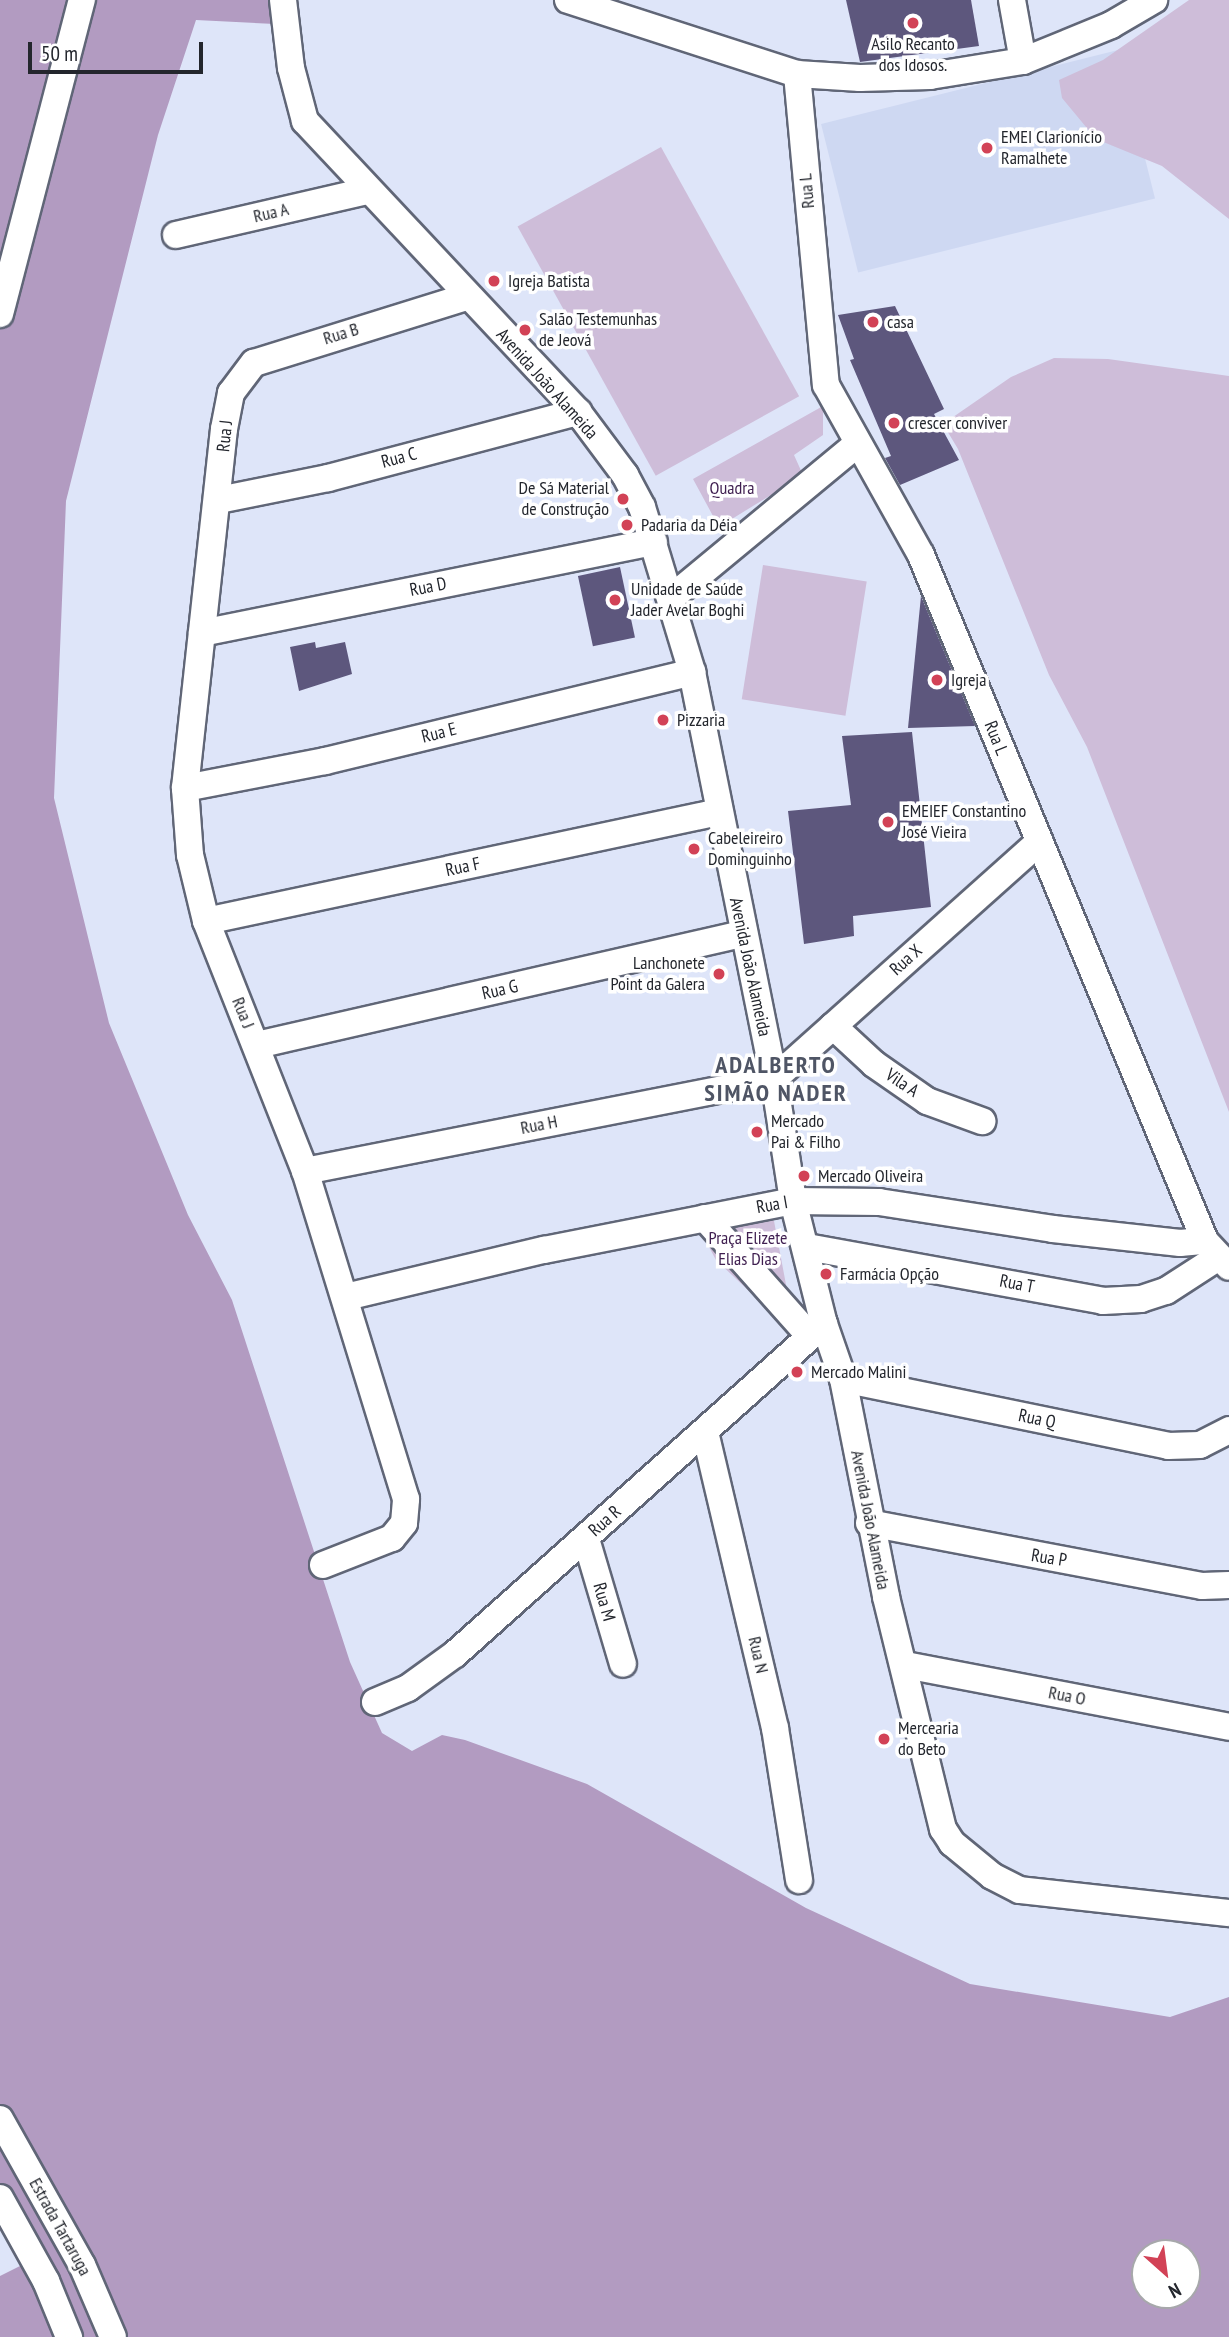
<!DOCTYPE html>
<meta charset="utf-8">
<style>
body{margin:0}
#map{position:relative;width:1229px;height:2337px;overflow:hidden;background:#dee5f9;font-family:"PT Sans Narrow",sans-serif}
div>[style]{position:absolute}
.built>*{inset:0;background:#ced8f2;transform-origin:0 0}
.green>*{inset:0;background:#cebdd9;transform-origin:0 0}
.forest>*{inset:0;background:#b29bc1}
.building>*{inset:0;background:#5d577d;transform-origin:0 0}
.roads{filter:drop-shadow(2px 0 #606677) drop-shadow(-2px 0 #606677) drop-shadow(0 2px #606677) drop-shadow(0 -2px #606677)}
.minor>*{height:26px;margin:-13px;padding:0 13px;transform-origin:13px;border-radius:13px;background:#fff}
.dots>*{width:19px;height:19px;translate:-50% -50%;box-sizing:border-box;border:4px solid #fff;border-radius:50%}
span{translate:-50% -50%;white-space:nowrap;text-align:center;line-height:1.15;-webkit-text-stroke:7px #fff;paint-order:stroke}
.poi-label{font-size:18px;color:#23262d}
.left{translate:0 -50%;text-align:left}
.right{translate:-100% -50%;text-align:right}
.street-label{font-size:18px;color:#23262d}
.park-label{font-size:18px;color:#3f1f50}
.district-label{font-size:24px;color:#4f5565;font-weight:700;letter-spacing:2px}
.north{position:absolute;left:1131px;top:2239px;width:70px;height:70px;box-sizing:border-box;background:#fff;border:2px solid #a7a8ab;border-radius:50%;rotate:152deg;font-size:19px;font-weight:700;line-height:28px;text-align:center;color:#23262d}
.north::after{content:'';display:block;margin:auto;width:24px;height:32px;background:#d24256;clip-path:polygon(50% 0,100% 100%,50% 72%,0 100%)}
.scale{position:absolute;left:28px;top:42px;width:175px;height:32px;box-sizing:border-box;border:4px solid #23262d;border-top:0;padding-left:9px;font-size:21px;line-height:24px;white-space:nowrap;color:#23262d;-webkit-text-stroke:5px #fff;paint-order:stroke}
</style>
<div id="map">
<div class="built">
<div style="left:1118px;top:50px;width:153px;height:306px;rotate:76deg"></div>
</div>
<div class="green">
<div style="clip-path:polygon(1189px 0,1229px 0,1229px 219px,1162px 166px,1096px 139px,1062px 98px,1059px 80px,1103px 60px)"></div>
<div style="left:661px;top:147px;width:285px;height:164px;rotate:61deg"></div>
<div style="clip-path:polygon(1054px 358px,1108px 359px,1229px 376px,1229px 1112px,1087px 747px,1049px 675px,958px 449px,943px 424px,1011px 377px)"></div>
<div style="clip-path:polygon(823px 406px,823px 435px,794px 455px,803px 475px,719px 527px,693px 479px)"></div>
<div style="left:763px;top:565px;width:105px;height:136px;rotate:9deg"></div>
<div style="clip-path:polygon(760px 1217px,774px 1221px,791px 1311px,766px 1307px,716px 1260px,701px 1232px)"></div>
</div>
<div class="forest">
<div style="clip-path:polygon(evenodd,0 0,282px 0,275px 24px,196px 20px,158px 135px,66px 501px,54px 798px,109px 1023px,188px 1215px,232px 1300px,350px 1662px,382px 1733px,412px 1751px,442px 1735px,465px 1740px,587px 1784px,806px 1908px,970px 1984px,1170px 2017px,1229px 1997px,1229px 2337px,0 2337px,0 2276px,22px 2265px,0 2212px,0 0,1145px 2253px,1187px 2253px,1187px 2295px,1145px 2295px,1145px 2253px)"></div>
</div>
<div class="building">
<div style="clip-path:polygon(846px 0,971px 0,979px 46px,860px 62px)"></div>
<div style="clip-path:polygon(895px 306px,944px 409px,934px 414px,959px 460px,900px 485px,885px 458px,891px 456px,850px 360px,854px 359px,838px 315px)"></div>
<div style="left:620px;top:567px;width:72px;height:43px;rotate:78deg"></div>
<div style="clip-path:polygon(921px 596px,975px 726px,908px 728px)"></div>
<div style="clip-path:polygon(315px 642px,316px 648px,345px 642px,352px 674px,299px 691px,290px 647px)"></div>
<div style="clip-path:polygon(912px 732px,931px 907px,853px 916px,854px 936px,804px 944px,788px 811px,851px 805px,842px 736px)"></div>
</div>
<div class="roads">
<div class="minor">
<div style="left:283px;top:0;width:68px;rotate:83.3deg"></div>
<div style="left:291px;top:68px;width:55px;rotate:75.2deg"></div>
<div style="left:305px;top:121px;width:399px;rotate:46.8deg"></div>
<div style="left:578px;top:412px;width:79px;rotate:53.3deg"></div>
<div style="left:625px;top:475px;width:36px;rotate:62deg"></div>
<div style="left:642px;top:507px;width:172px;rotate:73.1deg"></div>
<div style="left:692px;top:672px;width:415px;rotate:78.6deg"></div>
<div style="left:774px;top:1079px;width:123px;rotate:81.1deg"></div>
<div style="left:793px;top:1201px;width:127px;rotate:75.9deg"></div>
<div style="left:824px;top:1324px;width:58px;rotate:70.9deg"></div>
<div style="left:843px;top:1379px;width:222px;rotate:78.8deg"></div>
<div style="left:886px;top:1597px;width:239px;rotate:76.2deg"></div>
<div style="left:943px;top:1829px;width:17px;rotate:57deg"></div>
<div style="left:952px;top:1843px;width:52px;rotate:39.5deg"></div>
<div style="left:992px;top:1876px;width:31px;rotate:27deg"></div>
<div style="left:1020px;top:1890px;width:210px;rotate:6.3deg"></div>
<div style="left:568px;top:0;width:241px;rotate:17.9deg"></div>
<div style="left:797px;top:74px;width:63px;rotate:3.6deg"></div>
<div style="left:860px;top:78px;width:70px;rotate:-1.6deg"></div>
<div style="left:930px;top:76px;width:94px;rotate:-9.2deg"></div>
<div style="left:1023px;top:61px;width:95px;rotate:-22.2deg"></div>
<div style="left:1111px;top:25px;width:50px;rotate:-30.2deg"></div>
<div style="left:1012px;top:0;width:62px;rotate:79.8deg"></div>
<div style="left:797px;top:74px;width:312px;rotate:84.7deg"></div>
<div style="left:826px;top:385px;width:195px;rotate:60.8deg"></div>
<div style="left:921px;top:555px;width:742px;rotate:67.51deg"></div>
<div style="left:1205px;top:1241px;width:35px;rotate:47deg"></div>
<div style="left:176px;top:235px;width:195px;rotate:-13deg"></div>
<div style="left:0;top:314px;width:325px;rotate:-75.4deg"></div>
<div style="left:219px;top:500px;width:111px;rotate:-11.4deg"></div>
<div style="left:328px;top:478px;width:259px;rotate:-14.8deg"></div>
<div style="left:671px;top:598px;width:240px;rotate:-39.6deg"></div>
<div style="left:202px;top:633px;width:461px;rotate:-11.4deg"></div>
<div style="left:185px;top:788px;width:143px;rotate:-10.9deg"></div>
<div style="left:325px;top:761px;width:378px;rotate:-13.6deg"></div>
<div style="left:206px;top:921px;width:524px;rotate:-12deg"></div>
<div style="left:833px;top:1026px;width:56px;rotate:42.8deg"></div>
<div style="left:874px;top:1064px;width:65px;rotate:34.9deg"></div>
<div style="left:927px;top:1101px;width:59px;rotate:20deg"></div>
<div style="left:257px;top:1045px;width:499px;rotate:-12.9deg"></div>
<div style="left:305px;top:1171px;width:478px;rotate:-11.1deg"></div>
<div style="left:774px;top:1079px;width:356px;rotate:-41.8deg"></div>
<div style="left:705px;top:1218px;width:157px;rotate:48.4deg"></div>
<div style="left:807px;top:1247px;width:301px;rotate:10.3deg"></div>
<div style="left:1103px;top:1301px;width:38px;rotate:-3deg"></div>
<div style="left:1141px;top:1299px;width:26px;rotate:-18deg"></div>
<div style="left:1166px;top:1291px;width:61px;rotate:-32.9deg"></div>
<div style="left:346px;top:1297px;width:204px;rotate:-13.4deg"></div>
<div style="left:544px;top:1250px;width:254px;rotate:-11.1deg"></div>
<div style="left:793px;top:1201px;width:86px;rotate:0.7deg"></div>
<div style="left:879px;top:1202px;width:176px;rotate:8.8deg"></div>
<div style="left:1053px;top:1229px;width:128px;rotate:6.3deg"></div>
<div style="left:1180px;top:1243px;width:25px;rotate:-5deg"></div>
<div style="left:843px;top:1379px;width:332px;rotate:11.6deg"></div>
<div style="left:1168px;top:1446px;width:32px;rotate:-2deg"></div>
<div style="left:1200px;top:1445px;width:33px;rotate:-27deg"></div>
<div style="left:705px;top:1432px;width:304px;rotate:76.7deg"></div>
<div style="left:775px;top:1728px;width:154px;rotate:81deg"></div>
<div style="left:869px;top:1523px;width:339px;rotate:10.7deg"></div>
<div style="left:1202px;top:1586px;width:27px;rotate:-2deg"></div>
<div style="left:586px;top:1539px;width:130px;rotate:73.5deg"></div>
<div style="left:323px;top:1565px;width:74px;rotate:-21.4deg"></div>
<div style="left:392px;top:1538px;width:19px;rotate:-51deg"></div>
<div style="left:404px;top:1523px;width:24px;rotate:-85deg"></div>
<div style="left:406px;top:1499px;width:343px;rotate:-107.1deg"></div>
<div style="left:305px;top:1171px;width:269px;rotate:-111.6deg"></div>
<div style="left:206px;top:921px;width:68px;rotate:-103.6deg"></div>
<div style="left:190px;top:855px;width:67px;rotate:-94.3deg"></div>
<div style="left:185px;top:788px;width:361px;rotate:-83.8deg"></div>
<div style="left:224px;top:429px;width:37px;rotate:-79deg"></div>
<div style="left:231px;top:393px;width:38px;rotate:-53deg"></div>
<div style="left:254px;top:363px;width:222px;rotate:-17.3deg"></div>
<div style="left:905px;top:1665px;width:330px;rotate:10.8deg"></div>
<div style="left:375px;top:1702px;width:36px;rotate:-23deg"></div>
<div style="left:408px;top:1688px;width:58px;rotate:-35.9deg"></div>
<div style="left:455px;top:1654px;width:495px;rotate:-41.8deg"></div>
<div style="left:0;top:2119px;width:167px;rotate:60.7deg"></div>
<div style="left:82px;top:2265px;width:78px;rotate:66.7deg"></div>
<div style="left:0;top:2198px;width:95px;rotate:61deg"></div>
<div style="left:46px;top:2281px;width:61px;rotate:67.7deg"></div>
</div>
</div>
<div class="dots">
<div style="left:913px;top:23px;background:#d24256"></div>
<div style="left:987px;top:148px;background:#d24256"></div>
<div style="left:494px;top:281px;background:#d24256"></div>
<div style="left:873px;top:322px;background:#d24256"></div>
<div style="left:525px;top:330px;background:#d24256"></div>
<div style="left:894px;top:423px;background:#d24256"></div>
<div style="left:623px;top:499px;background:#d24256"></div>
<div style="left:627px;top:525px;background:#d24256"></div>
<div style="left:615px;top:600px;background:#d24256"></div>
<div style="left:937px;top:680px;background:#d24256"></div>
<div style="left:663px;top:720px;background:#d24256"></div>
<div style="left:888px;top:822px;background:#d24256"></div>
<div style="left:694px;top:849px;background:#d24256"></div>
<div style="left:719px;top:974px;background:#d24256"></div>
<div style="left:757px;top:1132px;background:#d24256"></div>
<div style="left:804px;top:1176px;background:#d24256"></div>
<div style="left:826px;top:1274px;background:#d24256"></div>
<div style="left:797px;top:1372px;background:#d24256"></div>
<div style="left:884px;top:1739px;background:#d24256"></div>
</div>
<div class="poi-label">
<span style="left:913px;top:55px">Asilo Recanto<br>dos Idosos.</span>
<span class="left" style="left:1001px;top:148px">EMEI Clarionício<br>Ramalhete</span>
<span class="left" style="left:508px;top:281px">Igreja Batista</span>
<span class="left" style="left:539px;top:330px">Salão Testemunhas<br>de Jeová</span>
<span class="left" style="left:887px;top:322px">casa</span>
<span class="left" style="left:908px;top:423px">crescer conviver</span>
<span class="right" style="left:609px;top:499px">De Sá Material<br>de Construção</span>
<span class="left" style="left:641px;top:525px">Padaria da Déia</span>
<span class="left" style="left:631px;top:600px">Unidade de Saúde<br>Jader Avelar Boghi</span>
<span class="left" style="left:951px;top:680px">Igreja</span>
<span class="left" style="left:677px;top:720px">Pizzaria</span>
<span class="left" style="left:902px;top:822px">EMEIEF Constantino<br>José Vieira</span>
<span class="left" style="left:708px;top:849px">Cabeleireiro<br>Dominguinho</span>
<span class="right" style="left:705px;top:974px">Lanchonete<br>Point da Galera</span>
<span class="left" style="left:771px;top:1132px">Mercado<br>Pai &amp; Filho</span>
<span class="left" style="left:818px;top:1176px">Mercado Oliveira</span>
<span class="left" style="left:840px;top:1274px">Farmácia Opção</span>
<span class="left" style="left:811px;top:1372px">Mercado Malini</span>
<span class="left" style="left:898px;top:1739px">Mercearia<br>do Beto</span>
</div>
<div class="street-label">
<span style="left:807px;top:191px;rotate:-95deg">Rua L</span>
<span style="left:271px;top:213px;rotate:-13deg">Rua A</span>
<span style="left:341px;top:334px;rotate:-17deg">Rua B</span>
<span style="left:547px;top:384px;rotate:48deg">Avenida João Alameida</span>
<span style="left:225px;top:436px;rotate:-84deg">Rua J</span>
<span style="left:399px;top:458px;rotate:-15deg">Rua C</span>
<span style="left:428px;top:587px;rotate:-11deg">Rua D</span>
<span style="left:439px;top:733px;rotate:-14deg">Rua E</span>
<span style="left:996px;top:738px;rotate:68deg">Rua L</span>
<span style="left:463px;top:867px;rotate:-12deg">Rua F</span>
<span style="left:906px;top:960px;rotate:-42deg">Rua X</span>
<span style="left:750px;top:967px;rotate:78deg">Avenida João Alameida</span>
<span style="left:500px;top:990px;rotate:-13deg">Rua G</span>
<span style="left:243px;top:1013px;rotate:68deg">Rua J</span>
<span style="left:902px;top:1083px;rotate:34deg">Vila A</span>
<span style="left:539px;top:1125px;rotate:-11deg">Rua H</span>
<span style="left:772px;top:1205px;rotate:-10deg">Rua I</span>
<span style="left:1017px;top:1284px;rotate:11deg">Rua T</span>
<span style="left:1037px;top:1419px;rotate:12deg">Rua Q</span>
<span style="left:870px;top:1520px;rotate:79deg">Avenida João Alameida</span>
<span style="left:605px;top:1521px;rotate:-42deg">Rua R</span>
<span style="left:1049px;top:1558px;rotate:9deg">Rua P</span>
<span style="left:604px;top:1602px;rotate:74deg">Rua M</span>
<span style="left:758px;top:1655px;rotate:77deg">Rua N</span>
<span style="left:1067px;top:1696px;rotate:11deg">Rua O</span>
<span style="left:60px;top:2227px;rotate:61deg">Estrada Tartaruga</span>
</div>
<div class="park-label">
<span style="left:732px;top:488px">Quadra</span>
<span style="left:748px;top:1249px">Praça Elizete<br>Elias Dias</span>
</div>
<div class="district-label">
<span style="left:776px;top:1079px">ADALBERTO<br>SIMÃO NADER</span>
</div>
<div class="north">N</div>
<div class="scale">50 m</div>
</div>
